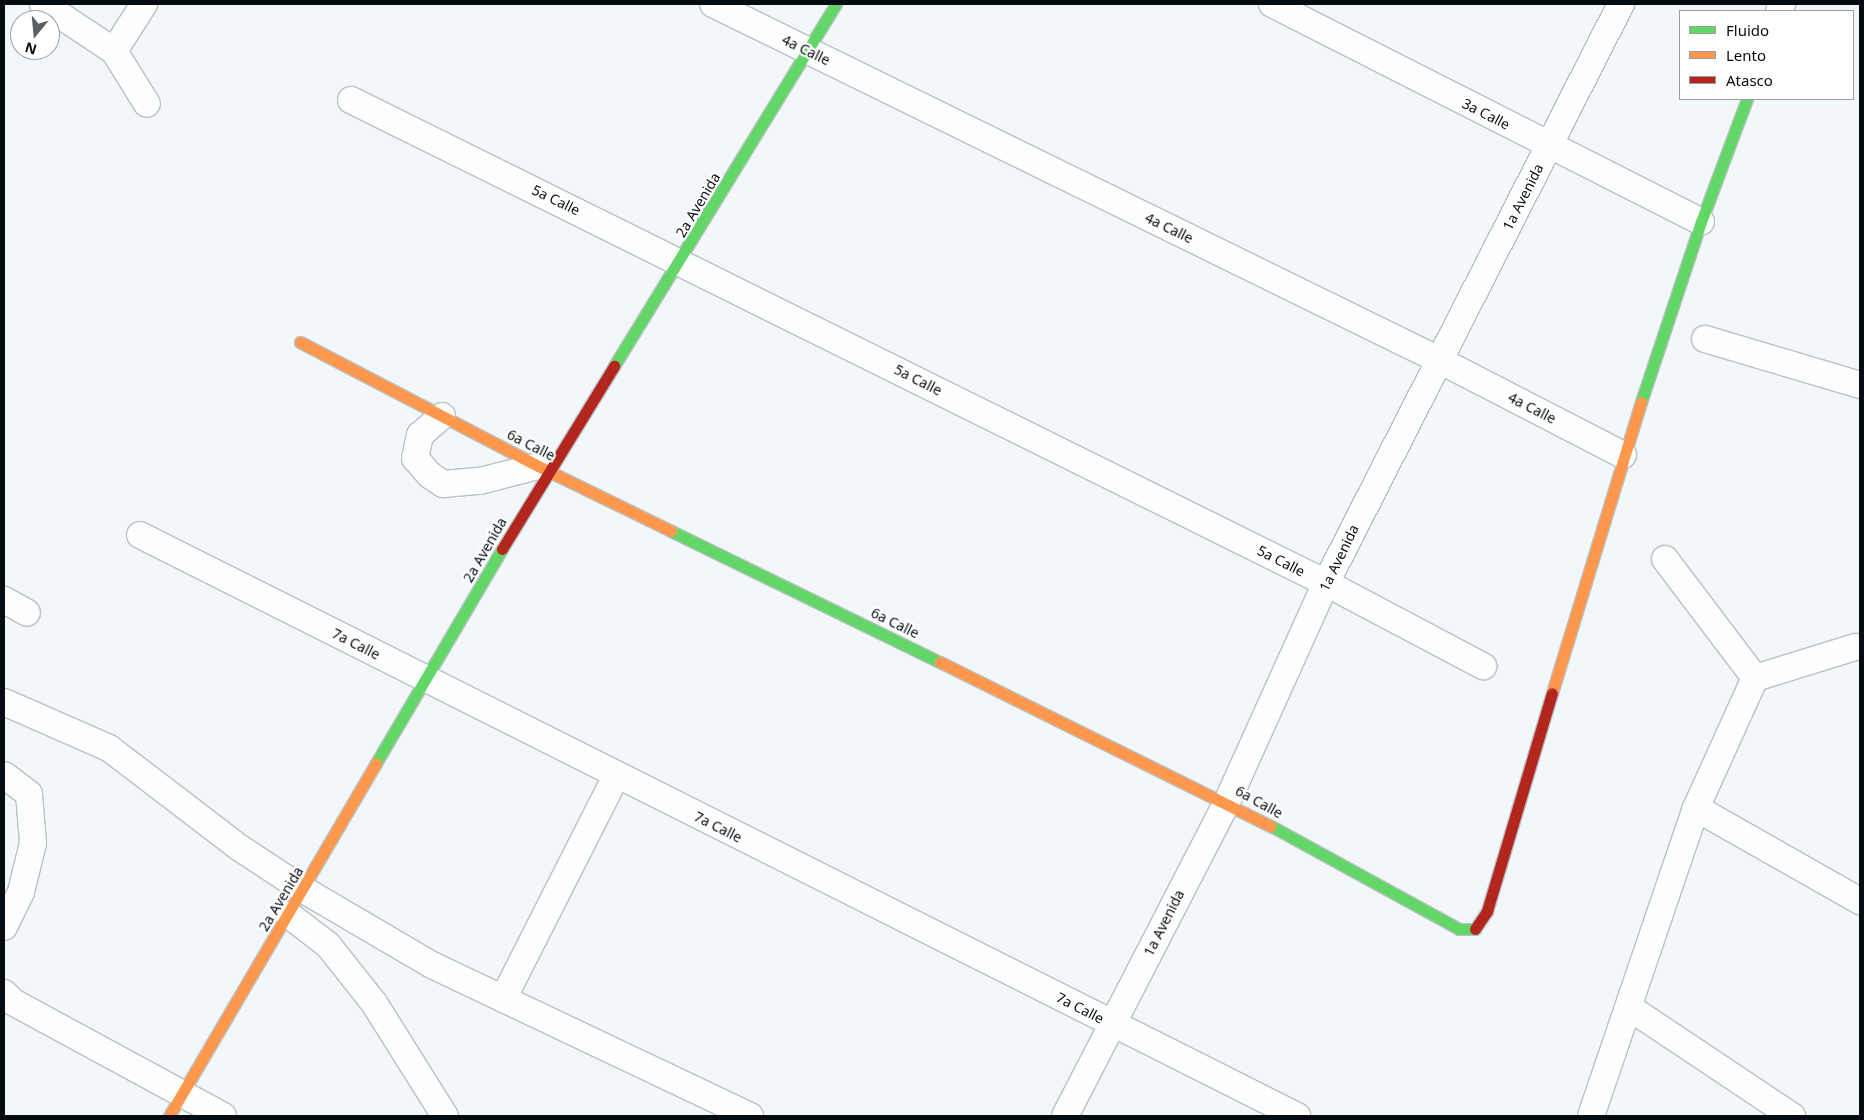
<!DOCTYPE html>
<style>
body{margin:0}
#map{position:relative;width:1864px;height:1120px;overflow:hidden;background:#f2f7fa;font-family:"Noto Sans",sans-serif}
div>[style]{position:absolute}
.roads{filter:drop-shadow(1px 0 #bac0c4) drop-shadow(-1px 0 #bac0c4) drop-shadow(0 1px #bac0c4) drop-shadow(0 -1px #bac0c4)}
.street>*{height:26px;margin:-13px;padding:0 13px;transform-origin:13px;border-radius:13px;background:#fdfefe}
.fast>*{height:11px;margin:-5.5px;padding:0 5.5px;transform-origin:5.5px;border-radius:5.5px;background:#63d668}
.slow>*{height:11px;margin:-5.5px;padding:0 5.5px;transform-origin:5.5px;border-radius:5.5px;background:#ff974d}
.jam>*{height:11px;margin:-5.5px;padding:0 5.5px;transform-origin:5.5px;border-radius:5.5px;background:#b3261e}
span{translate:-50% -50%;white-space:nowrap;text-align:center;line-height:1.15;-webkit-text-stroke:4.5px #fff;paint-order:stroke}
.street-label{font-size:14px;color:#060d12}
.frame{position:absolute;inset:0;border:5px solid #060d12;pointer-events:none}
.legend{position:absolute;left:1679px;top:10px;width:175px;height:90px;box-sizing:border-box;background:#fff;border:1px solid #9b9ea0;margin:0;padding:6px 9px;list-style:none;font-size:15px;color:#060d12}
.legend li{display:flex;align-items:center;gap:10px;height:25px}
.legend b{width:25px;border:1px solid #9b9ea0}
.north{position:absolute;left:10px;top:10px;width:50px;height:50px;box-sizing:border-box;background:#fff;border:1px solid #9b9ea0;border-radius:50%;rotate:197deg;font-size:14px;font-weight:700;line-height:20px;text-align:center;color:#060d12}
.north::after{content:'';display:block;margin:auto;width:18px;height:22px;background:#595f63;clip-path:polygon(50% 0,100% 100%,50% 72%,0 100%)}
</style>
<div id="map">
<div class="roads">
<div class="street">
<div style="left:43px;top:4px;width:85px;rotate:33.5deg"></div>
<div style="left:114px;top:51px;width:62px;rotate:58.1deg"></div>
<div style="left:713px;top:4px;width:809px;rotate:26.12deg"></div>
<div style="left:1439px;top:360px;width:207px;rotate:27.3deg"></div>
<div style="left:1272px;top:4px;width:481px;rotate:26.9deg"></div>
<div style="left:1779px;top:11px;width:8px;rotate:-67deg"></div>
<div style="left:114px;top:51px;width:56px;rotate:-57.4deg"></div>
<div style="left:351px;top:100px;width:1088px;rotate:26.35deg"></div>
<div style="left:1326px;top:583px;width:178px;rotate:27.9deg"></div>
<div style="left:1705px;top:339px;width:162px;rotate:16.5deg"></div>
<div style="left:442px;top:416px;width:29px;rotate:139deg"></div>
<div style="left:420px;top:435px;width:24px;rotate:102deg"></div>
<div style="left:415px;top:458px;width:23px;rotate:49deg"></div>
<div style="left:430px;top:475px;width:16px;rotate:35deg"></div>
<div style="left:443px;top:484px;width:37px;rotate:-5deg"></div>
<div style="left:480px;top:481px;width:60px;rotate:-14.5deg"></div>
<div style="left:140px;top:535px;width:1295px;rotate:26.66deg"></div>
<div style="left:1665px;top:559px;width:149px;rotate:52.9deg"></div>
<div style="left:4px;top:600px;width:26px;rotate:29deg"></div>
<div style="left:4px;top:702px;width:115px;rotate:23.7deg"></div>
<div style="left:109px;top:748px;width:165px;rotate:37.4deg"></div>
<div style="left:240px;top:848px;width:77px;rotate:33.3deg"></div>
<div style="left:304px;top:890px;width:148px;rotate:30.4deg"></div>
<div style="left:432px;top:965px;width:352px;rotate:25.4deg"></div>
<div style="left:4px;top:775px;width:31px;rotate:37deg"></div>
<div style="left:29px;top:794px;width:49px;rotate:85.3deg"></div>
<div style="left:33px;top:843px;width:50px;rotate:103.8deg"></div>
<div style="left:21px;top:892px;width:39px;rotate:116deg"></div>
<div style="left:1696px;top:808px;width:189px;rotate:29.6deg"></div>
<div style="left:289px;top:915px;width:49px;rotate:37.6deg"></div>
<div style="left:328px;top:945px;width:74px;rotate:51.6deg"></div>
<div style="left:374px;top:1003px;width:133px;rotate:57.9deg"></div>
<div style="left:4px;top:993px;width:13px;rotate:45deg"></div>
<div style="left:13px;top:1002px;width:239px;rotate:28.5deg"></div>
<div style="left:503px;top:999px;width:250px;rotate:-63.1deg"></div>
<div style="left:1630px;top:1008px;width:195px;rotate:33.7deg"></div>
<div style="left:1065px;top:1116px;width:353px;rotate:-62.7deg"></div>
<div style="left:1227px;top:802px;width:240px;rotate:-65.7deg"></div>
<div style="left:1326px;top:583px;width:650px;rotate:-63deg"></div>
<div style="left:1591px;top:1116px;width:325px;rotate:-71.2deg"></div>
<div style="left:1696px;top:808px;width:143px;rotate:-65.6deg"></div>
<div style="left:1755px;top:678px;width:105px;rotate:-17.2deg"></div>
</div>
<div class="fast">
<div style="left:614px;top:366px;width:425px;rotate:-58.5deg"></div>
<div style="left:1641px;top:402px;width:190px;rotate:-71.6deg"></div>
<div style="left:1701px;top:222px;width:131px;rotate:-69.5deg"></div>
<div style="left:671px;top:531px;width:299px;rotate:26deg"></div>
<div style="left:376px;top:763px;width:248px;rotate:-59.5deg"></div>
<div style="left:1271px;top:826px;width:214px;rotate:28.7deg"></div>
<div style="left:1459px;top:929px;width:16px"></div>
</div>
<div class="slow">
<div style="left:300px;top:342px;width:268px;rotate:27.5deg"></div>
<div style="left:538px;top:466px;width:148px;rotate:26deg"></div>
<div style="left:940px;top:662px;width:369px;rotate:26.4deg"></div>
<div style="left:1552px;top:693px;width:304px;rotate:-73deg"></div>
<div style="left:169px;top:1116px;width:409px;rotate:-59.6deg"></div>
</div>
<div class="jam">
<div style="left:502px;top:549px;width:215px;rotate:-58.5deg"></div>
<div style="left:1475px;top:929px;width:22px;rotate:-56deg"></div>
<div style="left:1487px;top:911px;width:227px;rotate:-73.4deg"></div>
</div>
</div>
<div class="street-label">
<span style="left:806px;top:50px;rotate:26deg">4a Calle</span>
<span style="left:1486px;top:114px;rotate:27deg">3a Calle</span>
<span style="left:1523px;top:197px;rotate:-63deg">1a Avenida</span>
<span style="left:556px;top:200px;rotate:26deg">5a Calle</span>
<span style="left:698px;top:205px;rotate:-59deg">2a Avenida</span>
<span style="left:1169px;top:228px;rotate:26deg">4a Calle</span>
<span style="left:918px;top:380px;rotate:27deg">5a Calle</span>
<span style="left:1532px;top:408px;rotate:27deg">4a Calle</span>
<span style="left:531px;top:445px;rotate:27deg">6a Calle</span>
<span style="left:485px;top:550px;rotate:-60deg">2a Avenida</span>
<span style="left:1339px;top:558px;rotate:-64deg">1a Avenida</span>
<span style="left:1281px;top:561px;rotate:27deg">5a Calle</span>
<span style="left:895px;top:623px;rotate:26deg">6a Calle</span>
<span style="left:356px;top:644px;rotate:27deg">7a Calle</span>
<span style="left:1259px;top:802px;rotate:29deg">6a Calle</span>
<span style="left:718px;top:827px;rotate:27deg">7a Calle</span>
<span style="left:281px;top:899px;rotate:-59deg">2a Avenida</span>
<span style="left:1164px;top:923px;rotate:-63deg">1a Avenida</span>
<span style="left:1080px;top:1008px;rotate:27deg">7a Calle</span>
</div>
<div class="frame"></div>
<ul class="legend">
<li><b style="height:6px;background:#63d668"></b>Fluido</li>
<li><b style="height:6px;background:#ff974d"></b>Lento</li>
<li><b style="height:6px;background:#b3261e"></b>Atasco</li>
</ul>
<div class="north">N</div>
</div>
